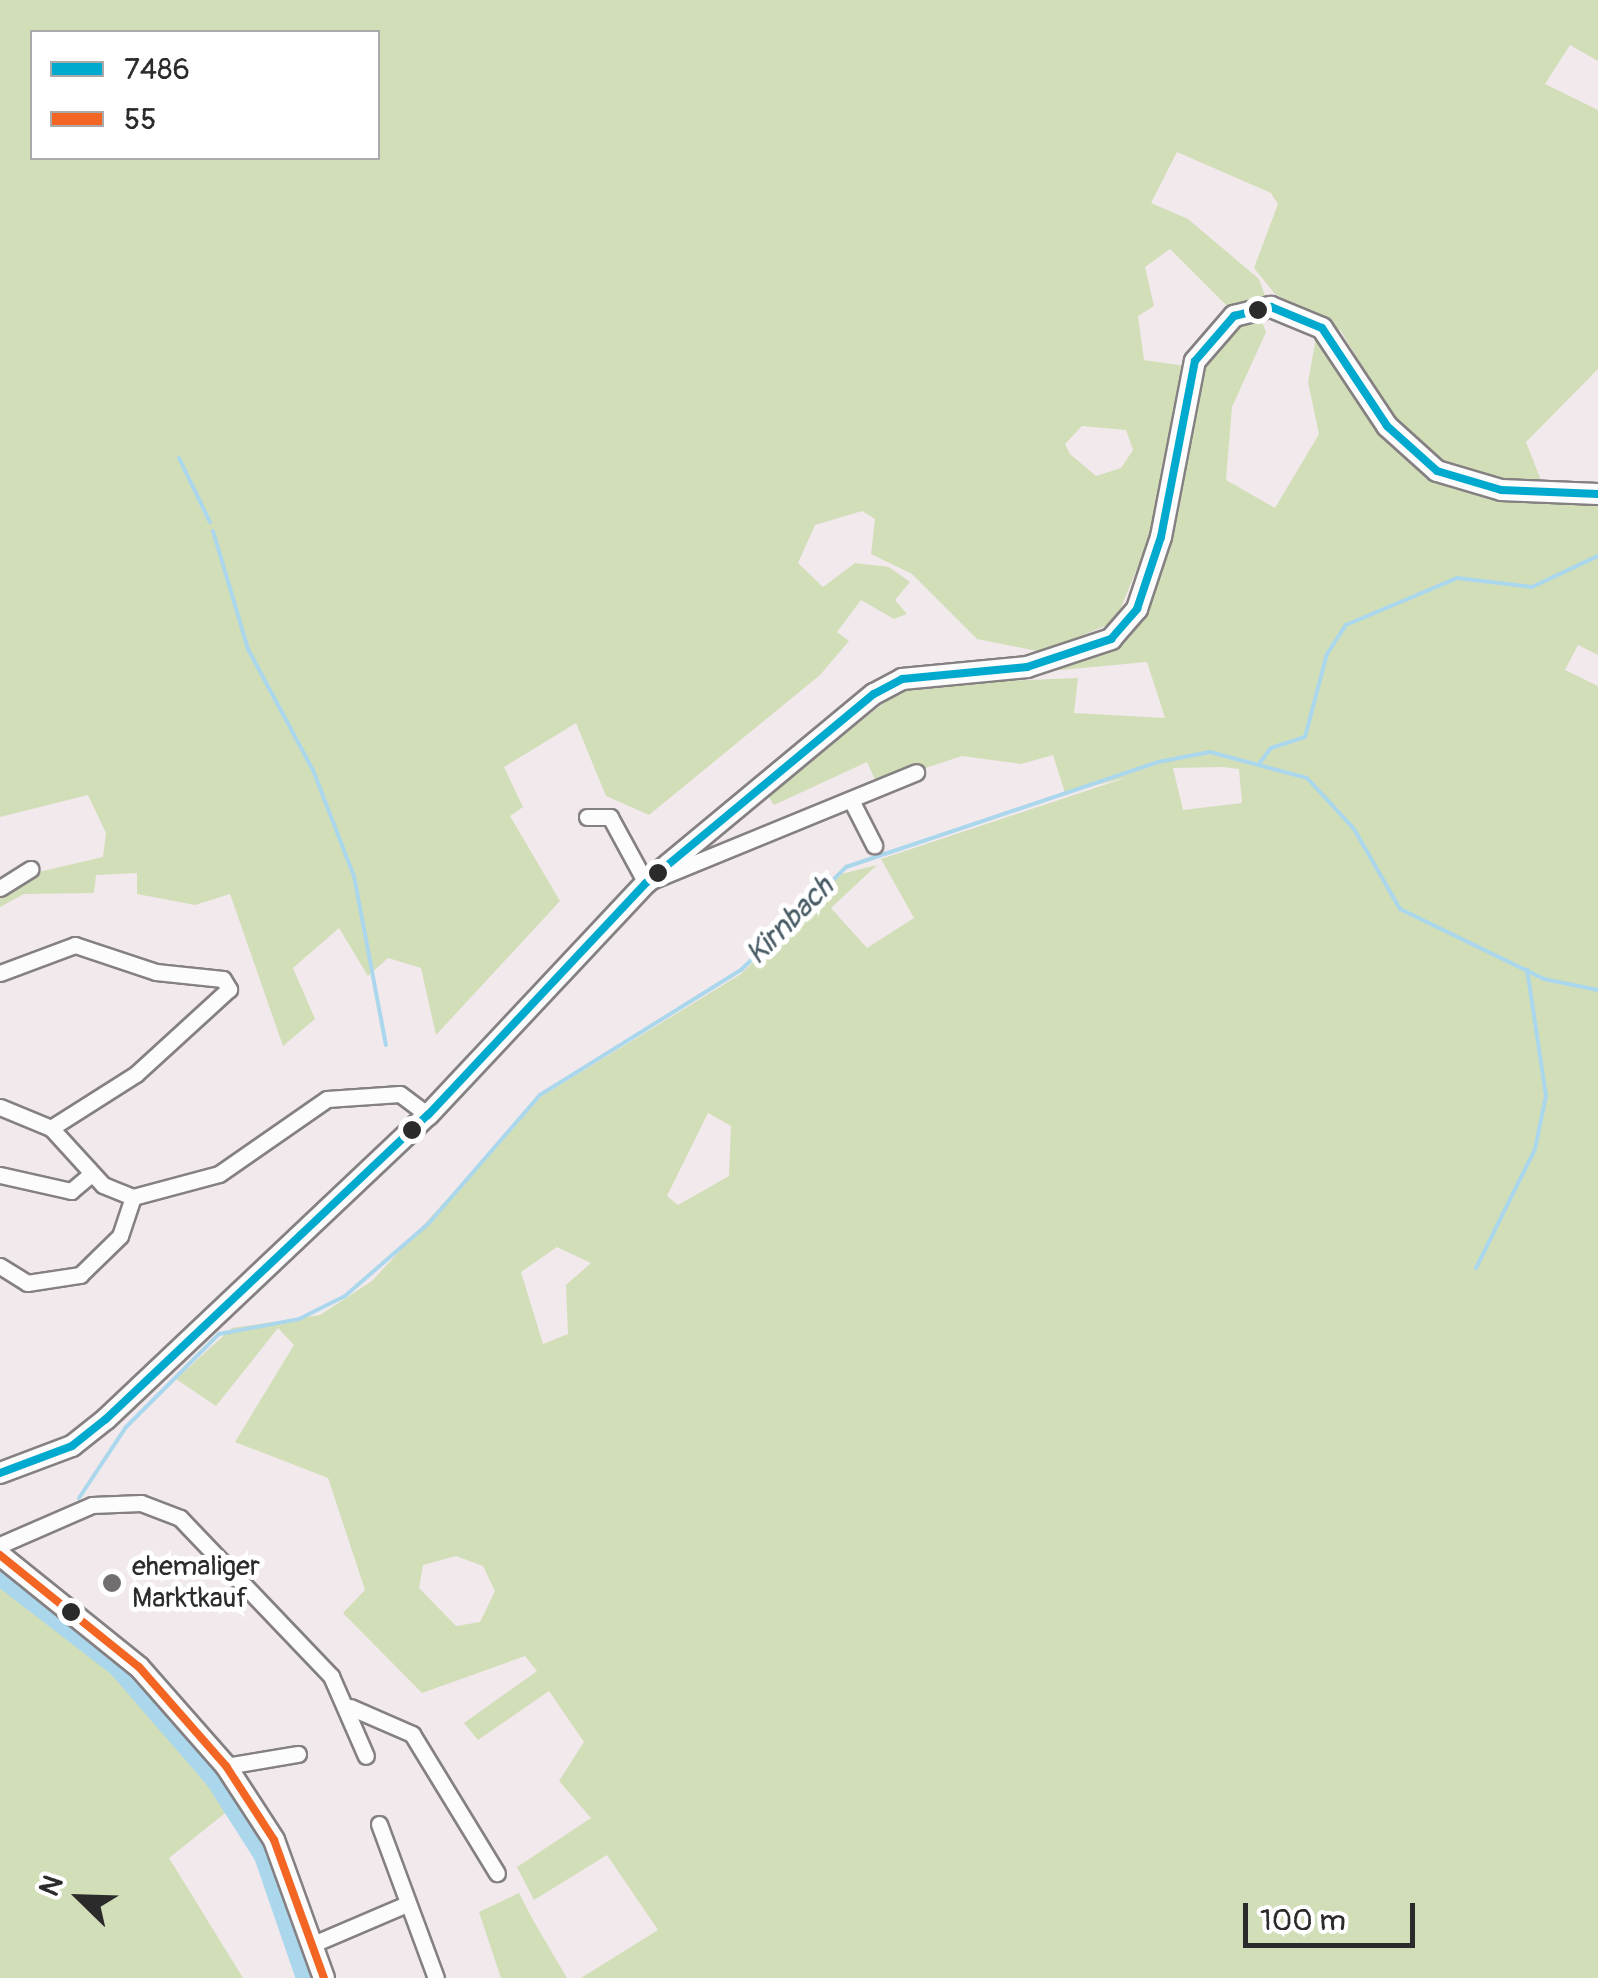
<!DOCTYPE html>
<style>
body{margin:0}
#map{position:relative;width:1598px;height:1978px;overflow:hidden;background:#f2e9ec;font-family:Pangolin,sans-serif}
div>[style]{position:absolute}
.green>*{inset:0;background:#d2deb8}
.stream>*{height:4px;margin:-2px;padding:0 2px;transform-origin:2px;border-radius:2px;background:#abd7ed}
.river>*{height:20px;margin:-10px;padding:0 10px;transform-origin:10px;border-radius:10px;background:#abd7ed}
.roads{filter:drop-shadow(2px 0 #858082) drop-shadow(-2px 0 #858082) drop-shadow(0 2px #858082) drop-shadow(0 -2px #858082)}
.minor>*{height:15px;margin:-7.5px;padding:0 7.5px;transform-origin:7.5px;border-radius:7.5px;background:#fdfcfc}
.major>*{height:20px;margin:-10px;padding:0 10px;transform-origin:10px;border-radius:10px;background:#fdfcfc}
.bus-1>*{height:8px;margin:-4px;padding:0 4px;transform-origin:4px;border-radius:4px;background:#00a9ce}
.bus-2>*{height:8px;margin:-4px;padding:0 4px;transform-origin:4px;border-radius:4px;background:#f26522}
.dots>*{width:28px;height:28px;translate:-50% -50%;box-sizing:border-box;border:5px solid #fff;border-radius:50%}
span{translate:-50% -50%;white-space:nowrap;text-align:center;line-height:1.15;-webkit-text-stroke:10px #fff;paint-order:stroke}
.poi-label{font-size:28px;color:#2b2b2b}
.left{translate:0 -50%;text-align:left}
.water-label{font-size:30px;color:#485c66;font-style:italic}
.legend{position:absolute;left:30px;top:30px;width:350px;height:130px;box-sizing:border-box;background:#fff;border:2px solid #aaa;margin:0;padding:12px 18px;list-style:none;font-size:30px;color:#2b2b2b}
.legend li{display:flex;align-items:center;gap:20px;height:50px}
.legend b{width:50px;border:2px solid #aaa}
.north{position:absolute;left:30px;top:1848px;width:100px;height:100px;-webkit-text-stroke:8px #fff;paint-order:stroke;rotate:293deg;font-size:28px;font-weight:700;line-height:40px;text-align:center;color:#2b2b2b}
.north::after{content:'';display:block;margin:auto;width:35px;height:45px;background:#2b2b2b;clip-path:polygon(50% 0,100% 100%,50% 72%,0 100%)}
.scale{position:absolute;left:1243px;top:1903px;width:172px;height:45px;box-sizing:border-box;border:5px solid #2b2b2b;border-top:0;padding-left:12px;font-size:30px;line-height:35px;white-space:nowrap;color:#2b2b2b;-webkit-text-stroke:8px #fff;paint-order:stroke}
</style>
<div id="map">
<div class="green">
<div style="clip-path:polygon(evenodd,0 0,1598px 0,1598px 61px,1570px 45px,1545px 84px,1598px 110px,1598px 369px,1526px 442px,1542px 483px,1491px 482px,1437px 460px,1393px 418px,1341px 331px,1275px 294px,1254px 268px,1278px 204px,1271px 193px,1177px 152px,1151px 203px,1188px 219px,1259px 279px,1265px 296px,1228px 307px,1170px 249px,1145px 267px,1154px 306px,1138px 316px,1144px 360px,1185px 366px,1162px 508px,1115px 622px,1042px 652px,977px 639px,912px 574px,871px 554px,875px 519px,862px 511px,815px 525px,798px 563px,823px 587px,855px 563px,889px 567px,910px 582px,895px 600px,907px 614px,894px 619px,861px 600px,837px 632px,849px 641px,820px 675px,649px 815px,606px 796px,576px 723px,504px 767px,523px 807px,510px 816px,560px 901px,436px 1035px,421px 968px,388px 958px,368px 976px,339px 928px,293px 968px,315px 1019px,283px 1046px,230px 894px,195px 905px,137px 894px,137px 873px,96px 875px,94px 893px,24px 894px,0 907px,0 889px,30px 874px,103px 857px,106px 833px,88px 795px,0 817px,0 0,32px 32px,378px 32px,378px 158px,32px 158px,32px 32px,0 0,1082px 426px,1126px 430px,1133px 450px,1121px 468px,1096px 476px,1070px 454px,1065px 444px,1082px 426px)"></div>
<div style="clip-path:polygon(evenodd,1260px 317px,1266px 332px,1232px 407px,1226px 480px,1275px 508px,1319px 434px,1308px 382px,1317px 332px,1396px 448px,1428px 475px,1476px 493px,1598px 498px,1598px 655px,1578px 645px,1565px 670px,1598px 686px,1598px 1978px,581px 1978px,658px 1930px,607px 1855px,534px 1900px,517px 1867px,591px 1818px,559px 1781px,584px 1742px,549px 1691px,478px 1740px,464px 1723px,537px 1671px,525px 1656px,422px 1693px,343px 1613px,365px 1590px,328px 1478px,235px 1442px,294px 1345px,278px 1328px,216px 1406px,176px 1379px,232px 1328px,320px 1315px,372px 1281px,542px 1096px,741px 974px,841px 874px,877px 865px,831px 908px,867px 948px,914px 918px,881px 859px,1128px 777px,1065px 793px,1053px 755px,1021px 764px,962px 756px,877px 784px,867px 762px,774px 805px,768px 796px,906px 685px,1078px 678px,1074px 713px,1165px 718px,1147px 662px,1039px 672px,1118px 642px,1159px 573px,1205px 355px,1231px 327px,1260px 317px,1223px 767px,1239px 769px,1242px 803px,1183px 810px,1173px 768px,1223px 767px,1260px 317px,708px 1113px,731px 1126px,729px 1176px,678px 1205px,667px 1196px,708px 1113px,1260px 317px,557px 1247px,591px 1263px,566px 1285px,568px 1334px,543px 1344px,521px 1272px,557px 1247px,1260px 317px,456px 1556px,483px 1566px,495px 1591px,480px 1622px,456px 1626px,419px 1588px,423px 1565px,456px 1556px)"></div>
<div style="clip-path:polygon(0 1583px,109px 1667px,229px 1810px,169px 1858px,243px 1978px,0 1978px)"></div>
<div style="clip-path:polygon(519px 1893px,533px 1920px,567px 1978px,501px 1978px,479px 1912px)"></div>
</div>
<div class="stream">
<div style="left:179px;top:458px;width:71px;rotate:64.2deg"></div>
<div style="left:213px;top:531px;width:123px;rotate:73.5deg"></div>
<div style="left:248px;top:649px;width:137px;rotate:61.8deg"></div>
<div style="left:313px;top:770px;width:114px;rotate:68.9deg"></div>
<div style="left:354px;top:876px;width:172px;rotate:79.3deg"></div>
<div style="left:1259px;top:764px;width:20px;rotate:-53deg"></div>
<div style="left:1271px;top:748px;width:36px;rotate:-18deg"></div>
<div style="left:1305px;top:737px;width:86px;rotate:-75.2deg"></div>
<div style="left:1327px;top:654px;width:35px;rotate:-57deg"></div>
<div style="left:1346px;top:625px;width:121px;rotate:-22.9deg"></div>
<div style="left:1457px;top:578px;width:76px;rotate:6.8deg"></div>
<div style="left:1532px;top:587px;width:73px;rotate:-25.2deg"></div>
<div style="left:1476px;top:1268px;width:133px;rotate:-63.6deg"></div>
<div style="left:1535px;top:1149px;width:54px;rotate:-78.3deg"></div>
<div style="left:1546px;top:1096px;width:128px;rotate:-98.5deg"></div>
<div style="left:79px;top:1498px;width:85px;rotate:-56.5deg"></div>
<div style="left:126px;top:1427px;width:132px;rotate:-45deg"></div>
<div style="left:219px;top:1334px;width:81px;rotate:-10.6deg"></div>
<div style="left:299px;top:1319px;width:51px;rotate:-26.6deg"></div>
<div style="left:345px;top:1296px;width:111px;rotate:-41deg"></div>
<div style="left:429px;top:1223px;width:169px;rotate:-49.1deg"></div>
<div style="left:540px;top:1095px;width:237px;rotate:-31.9deg"></div>
<div style="left:741px;top:970px;width:147px;rotate:-44.4deg"></div>
<div style="left:846px;top:867px;width:329px;rotate:-18.6deg"></div>
<div style="left:1158px;top:762px;width:53px;rotate:-10.9deg"></div>
<div style="left:1210px;top:752px;width:100px;rotate:15deg"></div>
<div style="left:1307px;top:778px;width:69px;rotate:47.3deg"></div>
<div style="left:1354px;top:829px;width:92px;rotate:60.1deg"></div>
<div style="left:1400px;top:909px;width:160px;rotate:25.9deg"></div>
<div style="left:1544px;top:979px;width:55px;rotate:11.5deg"></div>
</div>
<div class="river">
<div style="left:0;top:1576px;width:149px;rotate:37.6deg"></div>
<div style="left:118px;top:1667px;width:148px;rotate:49.1deg"></div>
<div style="left:215px;top:1779px;width:91px;rotate:57.5deg"></div>
<div style="left:264px;top:1856px;width:129px;rotate:71deg"></div>
</div>
<div class="roads">
<div class="minor">
<div style="left:851px;top:800px;width:51px;rotate:62.9deg"></div>
<div style="left:587px;top:817px;width:23px"></div>
<div style="left:610px;top:817px;width:75px;rotate:61.4deg"></div>
<div style="left:646px;top:883px;width:292px;rotate:-22.3deg"></div>
<div style="left:0;top:888px;width:36px;rotate:-32deg"></div>
<div style="left:0;top:973px;width:80px;rotate:-20.5deg"></div>
<div style="left:75px;top:945px;width:85px;rotate:18.4deg"></div>
<div style="left:156px;top:972px;width:67px;rotate:6deg"></div>
<div style="left:223px;top:979px;width:12px;rotate:59deg"></div>
<div style="left:229px;top:989px;width:126px;rotate:137.6deg"></div>
<div style="left:136px;top:1074px;width:101px;rotate:147.6deg"></div>
<div style="left:0;top:1107px;width:55px;rotate:22.4deg"></div>
<div style="left:51px;top:1128px;width:77px;rotate:47.6deg"></div>
<div style="left:103px;top:1185px;width:32px;rotate:22deg"></div>
<div style="left:133px;top:1197px;width:89px;rotate:-15deg"></div>
<div style="left:219px;top:1174px;width:131px;rotate:-34.8deg"></div>
<div style="left:327px;top:1099px;width:73px;rotate:-3.9deg"></div>
<div style="left:400px;top:1094px;width:35px;rotate:37deg"></div>
<div style="left:0;top:1175px;width:73px;rotate:12.7deg"></div>
<div style="left:71px;top:1191px;width:26px;rotate:-40deg"></div>
<div style="left:0;top:1266px;width:32px;rotate:32deg"></div>
<div style="left:27px;top:1283px;width:54px;rotate:-8.6deg"></div>
<div style="left:80px;top:1275px;width:56px;rotate:-44.3deg"></div>
<div style="left:120px;top:1236px;width:41px;rotate:-71.6deg"></div>
<div style="left:0;top:1545px;width:100px;rotate:-23.5deg"></div>
<div style="left:92px;top:1505px;width:49px;rotate:-2.3deg"></div>
<div style="left:141px;top:1503px;width:42px;rotate:21deg"></div>
<div style="left:180px;top:1518px;width:219px;rotate:46.3deg"></div>
<div style="left:331px;top:1676px;width:87px;rotate:66.4deg"></div>
<div style="left:350px;top:1707px;width:68px;rotate:23.5deg"></div>
<div style="left:412px;top:1734px;width:163px;rotate:58.6deg"></div>
<div style="left:226px;top:1766px;width:73px;rotate:-9.5deg"></div>
<div style="left:379px;top:1824px;width:164px;rotate:69.7deg"></div>
<div style="left:311px;top:1945px;width:99px;rotate:-23.2deg"></div>
</div>
<div class="major">
<div style="left:0;top:1473px;width:77px;rotate:-20.6deg"></div>
<div style="left:72px;top:1446px;width:43px;rotate:-38.5deg"></div>
<div style="left:106px;top:1419px;width:443px;rotate:-43.4deg"></div>
<div style="left:428px;top:1115px;width:318px;rotate:-46.8deg"></div>
<div style="left:646px;top:883px;width:296px;rotate:-39.7deg"></div>
<div style="left:874px;top:694px;width:32px;rotate:-28deg"></div>
<div style="left:902px;top:679px;width:126px;rotate:-5.5deg"></div>
<div style="left:1027px;top:667px;width:89px;rotate:-18.4deg"></div>
<div style="left:1111px;top:639px;width:40px;rotate:-49deg"></div>
<div style="left:1137px;top:609px;width:76px;rotate:-71.6deg"></div>
<div style="left:1161px;top:537px;width:179px;rotate:-79.1deg"></div>
<div style="left:1195px;top:361px;width:60px;rotate:-49.1deg"></div>
<div style="left:1234px;top:316px;width:38px;rotate:-14deg"></div>
<div style="left:1271px;top:307px;width:55px;rotate:22.4deg"></div>
<div style="left:1322px;top:328px;width:118px;rotate:56.4deg"></div>
<div style="left:1387px;top:426px;width:67px;rotate:42deg"></div>
<div style="left:1437px;top:471px;width:67px;rotate:16.5deg"></div>
<div style="left:1501px;top:490px;width:97px;rotate:2.4deg"></div>
<div style="left:0;top:1555px;width:179px;rotate:38.9deg"></div>
<div style="left:139px;top:1667px;width:132px;rotate:48.7deg"></div>
<div style="left:226px;top:1766px;width:88px;rotate:57deg"></div>
<div style="left:274px;top:1840px;width:147px;rotate:70.1deg"></div>
</div>
</div>
<div class="bus-1">
<div style="left:0;top:1473px;width:77px;rotate:-20.6deg"></div>
<div style="left:72px;top:1446px;width:43px;rotate:-38.5deg"></div>
<div style="left:106px;top:1419px;width:443px;rotate:-43.4deg"></div>
<div style="left:428px;top:1115px;width:318px;rotate:-46.8deg"></div>
<div style="left:646px;top:883px;width:296px;rotate:-39.7deg"></div>
<div style="left:874px;top:694px;width:32px;rotate:-28deg"></div>
<div style="left:902px;top:679px;width:126px;rotate:-5.5deg"></div>
<div style="left:1027px;top:667px;width:89px;rotate:-18.4deg"></div>
<div style="left:1111px;top:639px;width:40px;rotate:-49deg"></div>
<div style="left:1137px;top:609px;width:76px;rotate:-71.6deg"></div>
<div style="left:1161px;top:537px;width:179px;rotate:-79.1deg"></div>
<div style="left:1195px;top:361px;width:60px;rotate:-49.1deg"></div>
<div style="left:1234px;top:316px;width:38px;rotate:-14deg"></div>
<div style="left:1271px;top:307px;width:55px;rotate:22.4deg"></div>
<div style="left:1322px;top:328px;width:118px;rotate:56.4deg"></div>
<div style="left:1387px;top:426px;width:67px;rotate:42deg"></div>
<div style="left:1437px;top:471px;width:67px;rotate:16.5deg"></div>
<div style="left:1501px;top:490px;width:97px;rotate:2.4deg"></div>
</div>
<div class="bus-2">
<div style="left:0;top:1555px;width:179px;rotate:38.9deg"></div>
<div style="left:139px;top:1667px;width:132px;rotate:48.7deg"></div>
<div style="left:226px;top:1766px;width:88px;rotate:57deg"></div>
<div style="left:274px;top:1840px;width:147px;rotate:70.1deg"></div>
</div>
<div class="dots">
<div style="left:1258px;top:310px;background:#2b2b2b"></div>
<div style="left:658px;top:873px;background:#2b2b2b"></div>
<div style="left:412px;top:1130px;background:#2b2b2b"></div>
<div style="left:112px;top:1583px;background:#716e6f"></div>
<div style="left:71px;top:1612px;background:#2b2b2b"></div>
</div>
<div class="poi-label">
<span class="left" style="left:132px;top:1583px">ehemaliger<br>Marktkauf</span>
</div>
<div class="water-label">
<span style="left:790px;top:921px;rotate:-45deg">Kirnbach</span>
</div>
<ul class="legend">
<li><b style="height:12px;background:#00a9ce"></b>7486</li>
<li><b style="height:12px;background:#f26522"></b>55</li>
</ul>
<div class="north">N</div>
<div class="scale">100 m</div>
</div>
